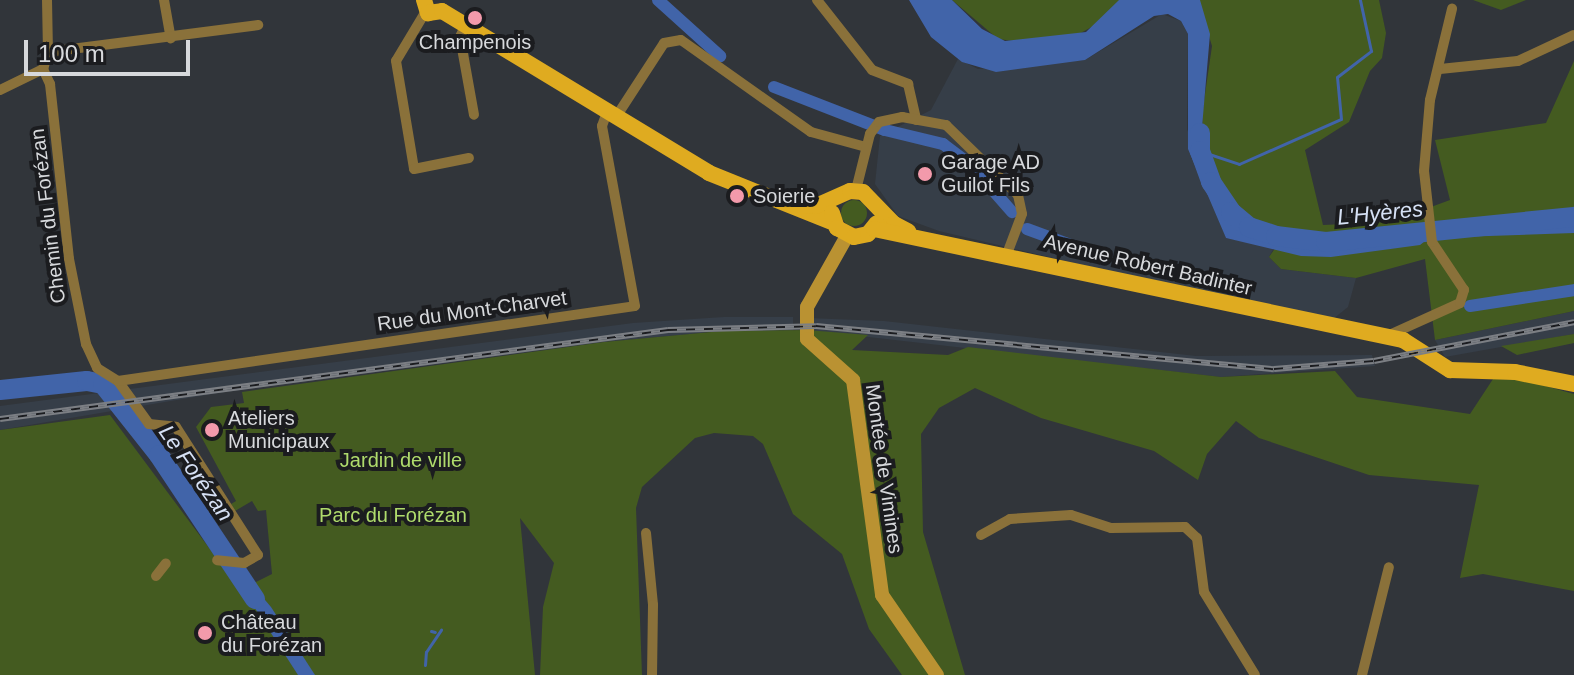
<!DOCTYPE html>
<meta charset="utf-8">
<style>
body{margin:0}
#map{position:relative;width:1574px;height:675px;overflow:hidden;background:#31353a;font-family:Arial,sans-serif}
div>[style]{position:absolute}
.built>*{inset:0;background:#363e48}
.green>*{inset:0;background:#445b20}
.round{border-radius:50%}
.water>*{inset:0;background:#4164a9}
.stream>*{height:3px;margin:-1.5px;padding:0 1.5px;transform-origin:1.5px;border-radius:1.5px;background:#4164a9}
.canal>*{height:12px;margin:-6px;padding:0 6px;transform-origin:6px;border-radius:6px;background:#4164a9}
.river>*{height:20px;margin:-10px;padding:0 10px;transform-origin:10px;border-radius:10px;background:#4164a9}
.street>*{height:10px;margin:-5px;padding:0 5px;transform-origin:5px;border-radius:5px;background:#8a713a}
.secondary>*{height:14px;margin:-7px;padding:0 7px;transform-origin:7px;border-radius:7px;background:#ba9232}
.primary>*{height:16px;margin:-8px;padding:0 8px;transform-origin:8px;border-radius:8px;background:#dfab20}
.rail>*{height:6px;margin-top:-3px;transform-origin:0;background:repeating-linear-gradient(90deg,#1b1c1f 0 9px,#7c7f84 0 18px);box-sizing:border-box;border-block:2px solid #7c7f84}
.dots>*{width:22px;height:22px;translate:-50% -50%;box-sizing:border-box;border:4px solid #1b1c1f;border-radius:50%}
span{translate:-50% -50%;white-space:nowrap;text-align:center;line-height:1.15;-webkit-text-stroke:8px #1b1c1f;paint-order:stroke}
.poi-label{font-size:20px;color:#d7d9dc}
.left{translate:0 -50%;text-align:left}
.street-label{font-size:20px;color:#d7d9dc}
.park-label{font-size:20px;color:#afdb6c}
.water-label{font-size:22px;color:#d6e1f5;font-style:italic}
.scale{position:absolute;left:24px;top:40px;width:166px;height:36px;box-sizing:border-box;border:4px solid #d7d9dc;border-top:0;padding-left:10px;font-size:24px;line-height:28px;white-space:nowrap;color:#d7d9dc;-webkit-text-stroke:6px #1b1c1f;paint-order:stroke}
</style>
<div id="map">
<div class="built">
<div style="clip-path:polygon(1162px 14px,1181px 21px,1188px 34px,1187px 129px,1226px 238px,1274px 248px,1269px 257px,1281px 269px,1356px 278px,1348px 307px,1328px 323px,939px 231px,898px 216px,875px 184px,880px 136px,931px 110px,958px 59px,978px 69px,1085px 60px)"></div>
<div style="clip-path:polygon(1574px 311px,1574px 334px,1445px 357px,1435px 340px)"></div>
<div style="clip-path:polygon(724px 317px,793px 317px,793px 333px,722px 331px,604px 342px,218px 393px,0 430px,0 406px,633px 323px)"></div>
<div style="clip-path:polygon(807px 318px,884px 321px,1196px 356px,1372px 355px,1375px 366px,1221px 377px,807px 330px)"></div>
</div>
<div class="green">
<div style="clip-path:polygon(952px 0,1120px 0,1097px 24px,1077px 35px,1013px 41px,998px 39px)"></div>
<div style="clip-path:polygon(1198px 0,1379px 0,1386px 33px,1382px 58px,1370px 71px,1349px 122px,1305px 150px,1323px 225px,1390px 222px,1450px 200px,1435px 140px,1546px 123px,1574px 61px,1574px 311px,1435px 340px,1425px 259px,1356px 278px,1281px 269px,1269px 257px,1283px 237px,1241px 222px,1218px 195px,1204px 163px,1202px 115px,1212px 46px)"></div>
<div style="clip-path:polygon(1473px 0,1526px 0,1501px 10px)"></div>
<div class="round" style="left:841px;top:200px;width:26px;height:26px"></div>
<div style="clip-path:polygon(807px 330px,868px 335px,852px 350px,948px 355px,968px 347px,1221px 377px,1335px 371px,1357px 397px,1470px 414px,1493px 379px,1524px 380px,1574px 394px,1574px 591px,1483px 574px,1460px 578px,1479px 485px,1369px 475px,1259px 438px,1236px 421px,1207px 454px,1198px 480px,1154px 451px,1041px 418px,975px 388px,939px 408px,921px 434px,923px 532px,965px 675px,902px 675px,869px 629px,842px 554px,793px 514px,763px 444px,753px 436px,714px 433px,695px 438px,642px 487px,636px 508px,642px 675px,540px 675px,543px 607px,554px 563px,520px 518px,535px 675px,0 675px,0 430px,110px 415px,227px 572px,247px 575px,254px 583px,272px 574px,266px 510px,258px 511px,252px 501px,235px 511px,231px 504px,236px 501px,196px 427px,211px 407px,244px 403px,242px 392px,604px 342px,722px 331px)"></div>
<div style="clip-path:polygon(1574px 334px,1574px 343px,1517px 355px,1501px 346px)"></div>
</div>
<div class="water">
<div style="clip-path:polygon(909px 0,952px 0,982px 29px,1005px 41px,1086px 32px,1119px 0,1200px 0,1210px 34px,1200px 151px,1218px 195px,1250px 227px,1326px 242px,1555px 216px,1574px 217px,1574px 233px,1429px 238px,1420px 245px,1331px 257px,1301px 256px,1226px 238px,1188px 149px,1188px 34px,1181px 21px,1168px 14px,1154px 16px,1085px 60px,996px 72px,962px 62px,931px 37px)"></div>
<div style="clip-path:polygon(243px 574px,271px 607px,315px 675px,298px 675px,236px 579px)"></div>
</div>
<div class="stream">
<div style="left:1200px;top:151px;width:41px;rotate:18.4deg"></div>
<div style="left:1239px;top:164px;width:111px;rotate:-23.8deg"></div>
<div style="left:1341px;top:119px;width:42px;rotate:-95.4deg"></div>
<div style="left:1337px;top:77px;width:43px;rotate:-37.4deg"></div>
<div style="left:1371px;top:51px;width:52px;rotate:-102.2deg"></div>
<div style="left:431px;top:631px;width:4px;rotate:14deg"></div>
<div style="left:425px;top:665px;width:13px;rotate:-86deg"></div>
<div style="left:426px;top:652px;width:27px;rotate:-56deg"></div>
</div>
<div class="canal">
<div style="left:658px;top:0;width:84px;rotate:42.1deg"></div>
<div style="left:774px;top:87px;width:119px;rotate:21.2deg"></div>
<div style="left:885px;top:130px;width:60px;rotate:13.6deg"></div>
<div style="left:943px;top:144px;width:34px;rotate:37deg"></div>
<div style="left:970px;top:164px;width:64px;rotate:48.8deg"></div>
<div style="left:1027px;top:229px;width:67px;rotate:20.1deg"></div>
<div style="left:1470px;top:306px;width:105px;rotate:-8.7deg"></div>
</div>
<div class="river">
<div style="left:1200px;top:133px;width:18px;rotate:90deg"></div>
<div style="left:1200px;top:151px;width:33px;rotate:70deg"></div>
<div style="left:1211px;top:182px;width:36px;rotate:56deg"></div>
<div style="left:1231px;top:212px;width:23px;rotate:40deg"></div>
<div style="left:1249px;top:227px;width:28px;rotate:18deg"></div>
<div style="left:1276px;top:236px;width:50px;rotate:6.8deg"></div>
<div style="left:1326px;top:242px;width:249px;rotate:-5.8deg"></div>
<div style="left:0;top:390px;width:87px;rotate:-5.9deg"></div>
<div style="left:87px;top:381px;width:16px;rotate:11deg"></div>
<div style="left:103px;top:384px;width:90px;rotate:51.7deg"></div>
<div style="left:159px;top:455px;width:173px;rotate:56.3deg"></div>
</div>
<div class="street">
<div style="left:47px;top:0;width:52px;rotate:88.9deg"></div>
<div style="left:48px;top:52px;width:18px;rotate:106deg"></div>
<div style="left:43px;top:69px;width:17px;rotate:65deg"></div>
<div style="left:50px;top:84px;width:176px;rotate:83.8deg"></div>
<div style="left:69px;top:259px;width:87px;rotate:78.7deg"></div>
<div style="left:86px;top:344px;width:26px;rotate:65deg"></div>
<div style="left:97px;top:368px;width:25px;rotate:32deg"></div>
<div style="left:118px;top:381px;width:53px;rotate:54.2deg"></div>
<div style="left:149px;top:424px;width:27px;rotate:6deg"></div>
<div style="left:176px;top:427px;width:152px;rotate:57.4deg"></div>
<div style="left:258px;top:555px;width:16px;rotate:150deg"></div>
<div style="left:244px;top:563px;width:27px;rotate:-174deg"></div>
<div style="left:164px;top:0;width:39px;rotate:80deg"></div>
<div style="left:817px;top:0;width:89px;rotate:51.8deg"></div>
<div style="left:872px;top:70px;width:39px;rotate:21deg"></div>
<div style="left:908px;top:84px;width:37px;rotate:77deg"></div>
<div style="left:426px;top:11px;width:58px;rotate:121deg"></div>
<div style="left:396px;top:61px;width:109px;rotate:80.5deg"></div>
<div style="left:414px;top:169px;width:56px;rotate:-11.3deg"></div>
<div style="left:466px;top:25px;width:13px;rotate:117deg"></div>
<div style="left:460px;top:37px;width:79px;rotate:79.8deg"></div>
<div style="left:48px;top:52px;width:212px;rotate:-7.3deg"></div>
<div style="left:1440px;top:69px;width:78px;rotate:-5.9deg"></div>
<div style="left:1518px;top:61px;width:62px;rotate:-24.9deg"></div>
<div style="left:0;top:90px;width:48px;rotate:-26deg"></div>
<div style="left:616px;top:117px;width:88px;rotate:-57deg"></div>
<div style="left:664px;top:43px;width:17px;rotate:-10deg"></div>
<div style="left:681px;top:40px;width:159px;rotate:35.3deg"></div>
<div style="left:811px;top:132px;width:57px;rotate:15.3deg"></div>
<div style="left:856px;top:190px;width:58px;rotate:-76deg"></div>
<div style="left:870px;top:134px;width:15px;rotate:-53deg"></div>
<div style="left:879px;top:122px;width:24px;rotate:-12deg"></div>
<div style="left:902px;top:117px;width:45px;rotate:10.3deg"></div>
<div style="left:946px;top:125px;width:100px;rotate:44.2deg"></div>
<div style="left:1018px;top:195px;width:19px;rotate:78deg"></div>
<div style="left:1022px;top:214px;width:43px;rotate:110.6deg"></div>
<div style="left:1387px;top:336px;width:80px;rotate:-24.3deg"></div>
<div style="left:1460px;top:303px;width:14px;rotate:-73deg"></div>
<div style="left:1464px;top:290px;width:58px;rotate:-123.7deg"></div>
<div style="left:1432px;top:242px;width:71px;rotate:-96.4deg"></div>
<div style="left:1424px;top:171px;width:71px;rotate:-85.2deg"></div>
<div style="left:1430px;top:100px;width:94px;rotate:-76.4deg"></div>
<div style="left:118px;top:381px;width:522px;rotate:-8.25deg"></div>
<div style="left:635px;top:306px;width:183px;rotate:-100.4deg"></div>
<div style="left:602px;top:126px;width:15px;rotate:-70deg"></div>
<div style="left:646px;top:533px;width:72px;rotate:84.4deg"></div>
<div style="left:653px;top:605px;width:70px;rotate:90.8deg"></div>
<div style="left:981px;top:535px;width:33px;rotate:-29deg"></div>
<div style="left:1010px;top:519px;width:61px;rotate:-3.8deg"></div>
<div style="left:1071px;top:515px;width:42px;rotate:18deg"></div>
<div style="left:1111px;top:528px;width:74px;rotate:-0.8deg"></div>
<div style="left:1185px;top:527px;width:16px;rotate:43deg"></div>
<div style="left:1197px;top:538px;width:54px;rotate:82.6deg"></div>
<div style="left:1204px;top:592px;width:97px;rotate:58.4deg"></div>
<div style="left:156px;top:576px;width:16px;rotate:-52deg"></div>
<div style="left:1362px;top:675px;width:111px;rotate:-76deg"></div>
</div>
<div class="secondary">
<div style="left:847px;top:236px;width:81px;rotate:119.4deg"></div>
<div style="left:807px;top:307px;width:32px;rotate:90deg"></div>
<div style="left:807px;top:339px;width:62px;rotate:41.7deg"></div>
<div style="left:853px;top:380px;width:217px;rotate:82.3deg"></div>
<div style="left:882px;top:595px;width:97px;rotate:55.5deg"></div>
</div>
<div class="primary">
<div style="left:424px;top:0;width:14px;rotate:73deg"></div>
<div style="left:428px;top:13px;width:14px;rotate:-8deg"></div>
<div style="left:442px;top:11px;width:312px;rotate:31.2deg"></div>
<div style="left:709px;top:173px;width:135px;rotate:21.8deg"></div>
<div style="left:800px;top:205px;width:16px;rotate:4deg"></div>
<div style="left:816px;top:206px;width:37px;rotate:-24deg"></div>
<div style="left:850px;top:191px;width:13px;rotate:4deg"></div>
<div style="left:863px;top:192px;width:45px;rotate:45.9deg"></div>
<div style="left:894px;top:224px;width:16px;rotate:27deg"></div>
<div style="left:832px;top:213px;width:16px;rotate:72deg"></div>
<div style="left:837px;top:228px;width:19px;rotate:28deg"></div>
<div style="left:854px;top:237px;width:14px;rotate:-12deg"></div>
<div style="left:868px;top:234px;width:14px;rotate:-51deg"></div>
<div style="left:874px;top:229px;width:541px;rotate:11.85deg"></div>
<div style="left:1403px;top:340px;width:56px;rotate:32.6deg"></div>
<div style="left:1450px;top:370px;width:65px;rotate:1.8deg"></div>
<div style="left:1515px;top:372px;width:60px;rotate:11.5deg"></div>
</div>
<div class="rail">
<div style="left:0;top:419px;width:674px;rotate:-7.59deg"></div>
<div style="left:668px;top:330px;width:148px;rotate:-1.5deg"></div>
<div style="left:816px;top:326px;width:460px;rotate:5.4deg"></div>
<div style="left:1274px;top:369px;width:100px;rotate:-4.6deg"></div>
<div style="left:1374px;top:361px;width:204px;rotate:-11deg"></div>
</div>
<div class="dots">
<div style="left:475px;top:18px;background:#f39aab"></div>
<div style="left:925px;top:174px;background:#f39aab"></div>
<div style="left:737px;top:196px;background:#f39aab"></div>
<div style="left:212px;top:430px;background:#f39aab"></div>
<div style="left:205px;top:633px;background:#f39aab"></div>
</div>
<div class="poi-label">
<span style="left:475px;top:42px">Champenois</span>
<span class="left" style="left:941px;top:174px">Garage AD<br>Guilot Fils</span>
<span class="left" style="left:753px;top:196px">Soierie</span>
<span class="left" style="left:228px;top:430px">Ateliers<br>Municipaux</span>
<span class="left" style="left:221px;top:634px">Château<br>du Forézan</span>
</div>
<div class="street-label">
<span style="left:48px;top:216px;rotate:-97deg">Chemin du Forézan</span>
<span style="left:1148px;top:265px;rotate:13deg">Avenue Robert Badinter</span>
<span style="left:472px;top:311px;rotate:-8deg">Rue du Mont-Charvet</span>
<span style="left:884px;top:469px;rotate:82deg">Montée de Vimines</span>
</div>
<div class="park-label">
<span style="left:401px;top:460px">Jardin de ville</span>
<span style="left:393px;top:515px">Parc du Forézan</span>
</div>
<div class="water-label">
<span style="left:1380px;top:213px;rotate:-6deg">L'Hyères</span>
<span style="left:196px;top:473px;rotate:55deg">Le Forézan</span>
</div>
<div class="scale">100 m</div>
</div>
